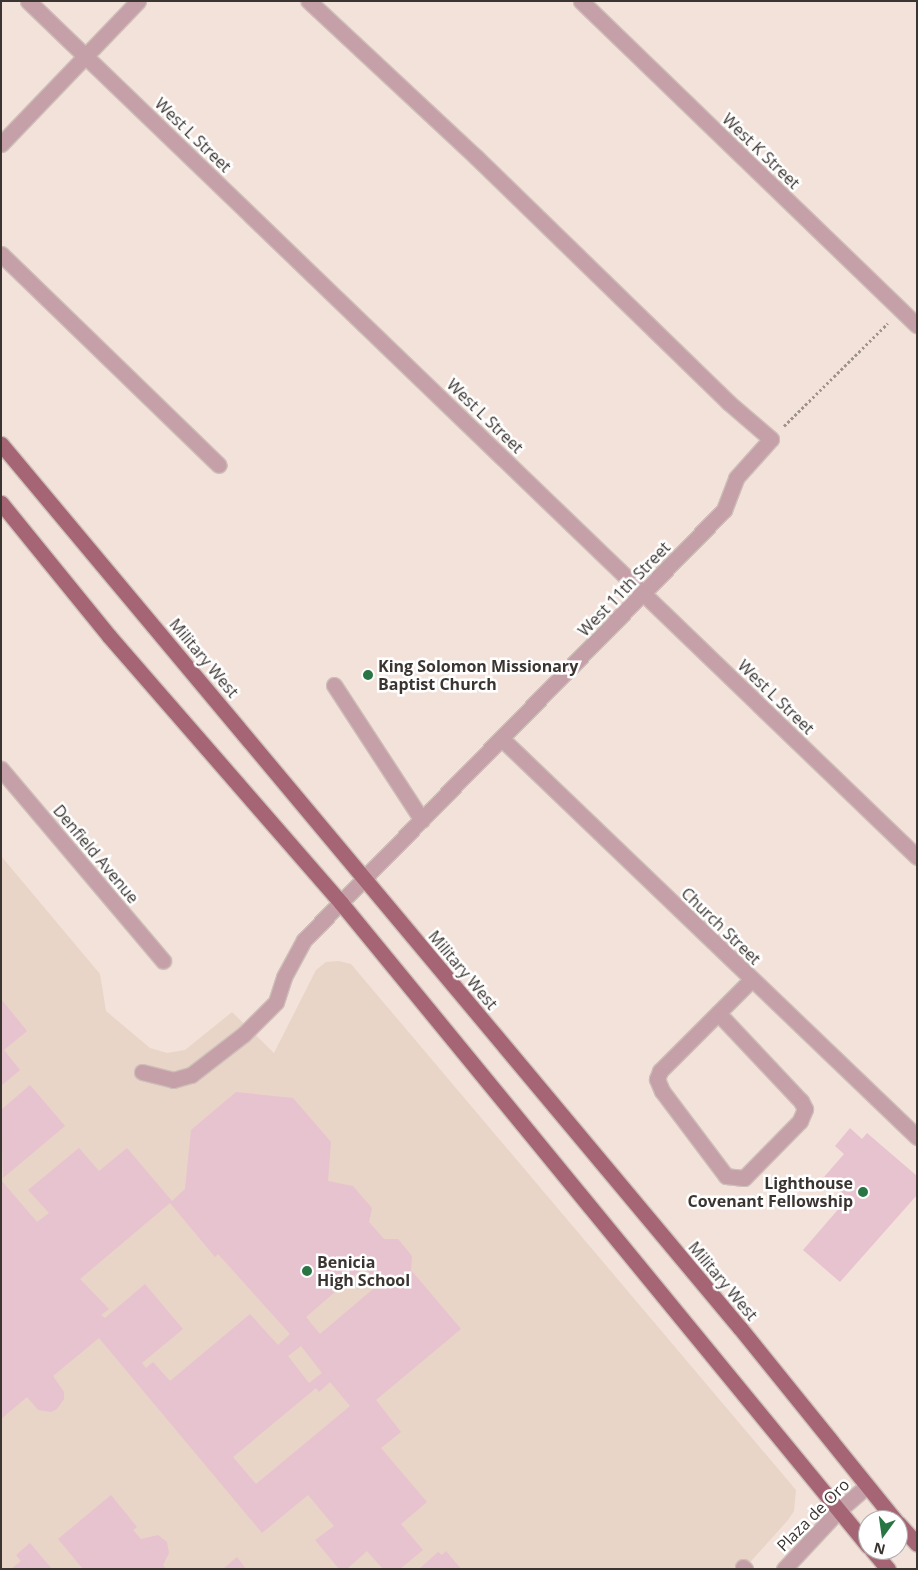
<!DOCTYPE html>
<style>
body{margin:0}
#map{position:relative;width:918px;height:1570px;overflow:hidden;background:#f2e2da;font-family:"Open Sans",sans-serif}
div>[style]{position:absolute}
.education>*{inset:0;background:#e9d4c8}
.building>*{inset:0;background:#e6c3ce}
.path>*{height:3px;margin-top:-1.5px;transform-origin:0;background:repeating-linear-gradient(90deg,#9f938e 0 2.5px,transparent 0 5px)}
.roads{filter:drop-shadow(1px 0 #cdbfb8) drop-shadow(-1px 0 #cdbfb8) drop-shadow(0 1px #cdbfb8) drop-shadow(0 -1px #cdbfb8)}
.minor>*{height:15px;margin:-7.5px;padding:0 7.5px;transform-origin:7.5px;border-radius:7.5px;background:#c6a0a8}
.major>*{height:15px;margin:-7.5px;padding:0 7.5px;transform-origin:7.5px;border-radius:7.5px;background:#a66574}
.dots>*{width:14px;height:14px;translate:-50% -50%;box-sizing:border-box;border:2px solid #fff;border-radius:50%}
span{translate:-50% -50%;white-space:nowrap;text-align:center;line-height:1.15;-webkit-text-stroke:5px #fff;paint-order:stroke}
.street-label{font-size:16px;color:#3b3532}
.poi-label{font-size:16px;color:#3b3532;font-weight:700}
.left{translate:0 -50%;text-align:left}
.right{translate:-100% -50%;text-align:right}
.frame{position:absolute;inset:0;border:2px solid #3b3532;pointer-events:none}
.north{position:absolute;left:858px;top:1510px;width:50px;height:50px;box-sizing:border-box;background:#fff;border:1px solid #b1aead;border-radius:50%;rotate:194deg;font-size:14px;font-weight:700;line-height:20px;text-align:center;color:#3b3532}
.north::after{content:'';display:block;margin:auto;width:18px;height:22px;background:#297543;clip-path:polygon(50% 0,100% 100%,50% 72%,0 100%)}
</style>
<div id="map">
<div class="education">
<div style="clip-path:polygon(1px 856px,100px 974px,106px 1011px,150px 1048px,167px 1053px,185px 1050px,232px 1012px,274px 1053px,316px 970px,326px 962px,339px 961px,351px 964px,796px 1490px,794px 1511px,788px 1520px,744px 1569px,1px 1569px)"></div>
</div>
<div class="building">
<div style="clip-path:polygon(1px 999px,27px 1031px,4px 1050px,20px 1070px,1px 1086px)"></div>
<div style="clip-path:polygon(30px 1085px,65px 1126px,3px 1178px,1px 1110px)"></div>
<div style="clip-path:polygon(evenodd,236px 1092px,293px 1098px,331px 1142px,328px 1181px,353px 1186px,372px 1208px,369px 1222px,384px 1239px,398px 1239px,412px 1256px,411px 1270px,461px 1329px,376px 1400px,401px 1432px,381px 1448px,427px 1502px,401px 1524px,423px 1550px,400px 1569px,383px 1569px,367px 1551px,347px 1569px,339px 1569px,315px 1540px,334px 1526px,308px 1495px,262px 1533px,99px 1338px,53px 1376px,64px 1392px,64px 1399px,57px 1409px,51px 1412px,38px 1410px,27px 1397px,1px 1419px,1px 1180px,37px 1222px,49px 1213px,28px 1190px,79px 1148px,99px 1171px,127px 1148px,172px 1201px,185px 1189px,191px 1130px,236px 1092px,170px 1203px,215px 1257px,218px 1254px,290px 1334px,278px 1345px,250px 1314px,170px 1381px,153px 1362px,146px 1368px,142px 1363px,183px 1329px,145px 1284px,105px 1318px,101px 1315px,109px 1309px,80px 1279px,170px 1203px,236px 1092px,364px 1267px,379px 1284px,320px 1334px,306px 1317px,364px 1267px,236px 1092px,301px 1346px,322px 1373px,309px 1383px,288px 1356px,301px 1346px,236px 1092px,330px 1382px,350px 1406px,256px 1484px,233px 1457px,316px 1388px,319px 1392px,330px 1382px)"></div>
<div style="clip-path:polygon(850px 1128px,862px 1139px,867px 1133px,917px 1176px,917px 1195px,840px 1282px,803px 1250px,848px 1198px,824px 1177px,844px 1154px,835px 1146px)"></div>
<div style="clip-path:polygon(111px 1495px,137px 1527px,133px 1530px,141px 1539px,158px 1535px,167px 1542px,169px 1553px,163px 1565px,166px 1569px,83px 1569px,58px 1539px)"></div>
<div style="clip-path:polygon(30px 1543px,52px 1569px,11px 1569px,21px 1561px,16px 1555px)"></div>
<div style="clip-path:polygon(446px 1551px,461px 1569px,419px 1569px,438px 1552px,442px 1555px)"></div>
<div style="clip-path:polygon(237px 1557px,246px 1569px,223px 1569px)"></div>
</div>
<div class="path">
<div style="left:784px;top:426px;width:146px;rotate:-44.7deg"></div>
</div>
<div class="roads">
<div class="minor">
<div style="left:28px;top:1px;width:1234px;rotate:43.92deg"></div>
<div style="left:581px;top:1px;width:467px;rotate:44deg"></div>
<div style="left:1px;top:144px;width:198px;rotate:-46.2deg"></div>
<div style="left:1px;top:254px;width:303px;rotate:44.1deg"></div>
<div style="left:334px;top:685px;width:161px;rotate:56.9deg"></div>
<div style="left:502px;top:739px;width:575px;rotate:43.8deg"></div>
<div style="left:1px;top:769px;width:251px;rotate:49.8deg"></div>
<div style="left:718px;top:1013px;width:121px;rotate:46.7deg"></div>
<div style="left:801px;top:1101px;width:9px;rotate:63deg"></div>
<div style="left:805px;top:1109px;width:13px;rotate:113deg"></div>
<div style="left:800px;top:1121px;width:80px;rotate:134.5deg"></div>
<div style="left:744px;top:1178px;width:18px;rotate:-174deg"></div>
<div style="left:726px;top:1176px;width:106px;rotate:-127deg"></div>
<div style="left:662px;top:1091px;width:13px;rotate:-113deg"></div>
<div style="left:657px;top:1079px;width:9px;rotate:-69deg"></div>
<div style="left:660px;top:1071px;width:130px;rotate:-45deg"></div>
<div style="left:142px;top:1072px;width:32px;rotate:14deg"></div>
<div style="left:173px;top:1080px;width:19px;rotate:-16deg"></div>
<div style="left:191px;top:1075px;width:67px;rotate:-37.7deg"></div>
<div style="left:244px;top:1034px;width:45px;rotate:-45deg"></div>
<div style="left:276px;top:1002px;width:26px;rotate:-72deg"></div>
<div style="left:284px;top:977px;width:42px;rotate:-61.6deg"></div>
<div style="left:304px;top:940px;width:601px;rotate:-45.67deg"></div>
<div style="left:724px;top:510px;width:34px;rotate:-69deg"></div>
<div style="left:736px;top:478px;width:52px;rotate:-48.1deg"></div>
<div style="left:771px;top:439px;width:57px;rotate:-139.3deg"></div>
<div style="left:728px;top:402px;width:351px;rotate:-135.8deg"></div>
<div style="left:476px;top:157px;width:229px;rotate:-137deg"></div>
<div style="left:743px;top:1567px;width:3px;rotate:45deg"></div>
<div style="left:784px;top:1569px;width:79px;rotate:-47deg"></div>
<div style="left:838px;top:1511px;width:37px;rotate:-41deg"></div>
</div>
<div class="major">
<div style="left:1px;top:444px;width:1152px;rotate:50.11deg"></div>
<div style="left:740px;top:1328px;width:247px;rotate:51.1deg"></div>
<div style="left:1px;top:503px;width:171px;rotate:50.9deg"></div>
<div style="left:109px;top:636px;width:354px;rotate:49deg"></div>
<div style="left:341px;top:903px;width:831px;rotate:50.66deg"></div>
<div style="left:898px;top:1523px;width:28px;rotate:48deg"></div>
<div style="left:872px;top:1550px;width:25px;rotate:50deg"></div>
</div>
</div>
<div class="dots">
<div style="left:368px;top:675px;background:#297543"></div>
<div style="left:863px;top:1192px;background:#297543"></div>
<div style="left:307px;top:1271px;background:#297543"></div>
</div>
<div class="street-label">
<span style="left:193px;top:135px;rotate:44deg">West L Street</span>
<span style="left:761px;top:151px;rotate:44deg">West K Street</span>
<span style="left:485px;top:416px;rotate:44deg">West L Street</span>
<span style="left:624px;top:589px;rotate:-46deg">West 11th Street</span>
<span style="left:204px;top:658px;rotate:50deg">Military West</span>
<span style="left:776px;top:697px;rotate:44deg">West L Street</span>
<span style="left:96px;top:854px;rotate:50deg">Denfield Avenue</span>
<span style="left:721px;top:926px;rotate:44deg">Church Street</span>
<span style="left:463px;top:970px;rotate:50deg">Military West</span>
<span style="left:723px;top:1281px;rotate:50deg">Military West</span>
<span style="left:813px;top:1515px;rotate:-45deg">Plaza de Oro</span>
</div>
<div class="poi-label">
<span class="left" style="left:378px;top:675px">King Solomon Missionary<br>Baptist Church</span>
<span class="right" style="left:853px;top:1192px">Lighthouse<br>Covenant Fellowship</span>
<span class="left" style="left:317px;top:1271px">Benicia<br>High School</span>
</div>
<div class="frame"></div>
<div class="north">N</div>
</div>
